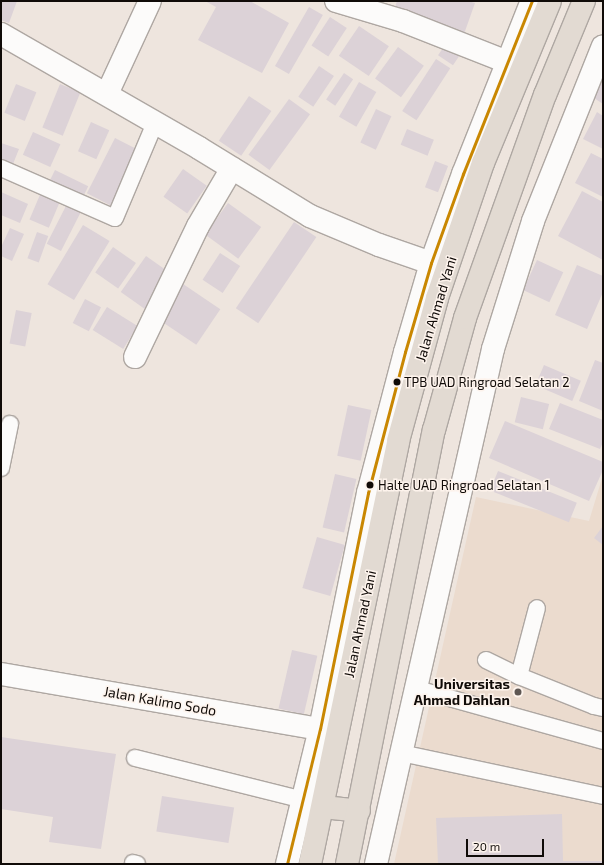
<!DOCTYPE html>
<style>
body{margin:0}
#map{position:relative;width:604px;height:865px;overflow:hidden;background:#eee5de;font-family:"Exo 2",sans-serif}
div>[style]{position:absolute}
.built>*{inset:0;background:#ebdbce}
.building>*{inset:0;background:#dcd2d7;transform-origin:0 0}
.roads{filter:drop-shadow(1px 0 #aea7a2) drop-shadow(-1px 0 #aea7a2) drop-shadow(0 1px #aea7a2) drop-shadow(0 -1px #aea7a2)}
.service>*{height:16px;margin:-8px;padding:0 8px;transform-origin:8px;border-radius:8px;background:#fcfbfa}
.minor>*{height:22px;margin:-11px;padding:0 11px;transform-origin:11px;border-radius:11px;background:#fcfbfa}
.tertiary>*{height:22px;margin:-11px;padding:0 11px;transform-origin:11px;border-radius:11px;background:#fcfbfa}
.trunk>*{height:22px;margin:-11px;padding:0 11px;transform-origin:11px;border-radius:11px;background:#e2dad2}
.bus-1>*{height:3px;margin:-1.5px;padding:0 1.5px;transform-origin:1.5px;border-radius:1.5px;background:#c98702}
.dots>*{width:11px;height:11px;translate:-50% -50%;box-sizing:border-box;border:2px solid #fdf3ec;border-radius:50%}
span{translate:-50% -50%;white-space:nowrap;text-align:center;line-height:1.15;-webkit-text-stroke:3px #fdf3ec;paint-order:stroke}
.bus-label{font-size:13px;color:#100b08}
.left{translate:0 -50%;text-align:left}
.street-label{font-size:14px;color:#100b08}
.poi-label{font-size:14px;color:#100b08;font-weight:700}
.right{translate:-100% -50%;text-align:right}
.frame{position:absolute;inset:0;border:2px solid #100b08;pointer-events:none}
.scale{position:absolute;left:466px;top:839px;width:78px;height:18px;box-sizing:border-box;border:2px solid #100b08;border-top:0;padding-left:5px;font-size:12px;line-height:14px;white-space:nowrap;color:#100b08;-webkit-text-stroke:3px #fdf3ec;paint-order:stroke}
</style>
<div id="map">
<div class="built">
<div style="clip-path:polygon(603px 475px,603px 864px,394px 864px,476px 497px,589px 521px)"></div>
</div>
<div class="building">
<div style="clip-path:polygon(1px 1px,17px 1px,9px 23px,1px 20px)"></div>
<div style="clip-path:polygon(205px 1px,250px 1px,289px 23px,262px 73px,198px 40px,216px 7px)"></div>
<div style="clip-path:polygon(397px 1px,468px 1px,475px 3px,464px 34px,394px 10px)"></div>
<div style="left:309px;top:7px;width:16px;height:68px;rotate:30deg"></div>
<div style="left:330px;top:17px;width:20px;height:34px;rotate:33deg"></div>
<div style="left:359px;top:26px;width:36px;height:36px;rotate:34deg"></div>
<div style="left:447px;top:42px;width:18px;height:16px;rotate:34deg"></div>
<div style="left:398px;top:47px;width:32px;height:39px;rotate:36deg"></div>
<div style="left:436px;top:59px;width:17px;height:62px;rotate:33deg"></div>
<div style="left:319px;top:66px;width:18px;height:37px;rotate:34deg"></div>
<div style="left:344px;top:73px;width:11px;height:32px;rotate:34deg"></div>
<div style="clip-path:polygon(603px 78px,603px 104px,591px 96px)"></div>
<div style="left:359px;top:82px;width:20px;height:40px;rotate:30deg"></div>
<div style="left:16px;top:84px;width:22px;height:31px;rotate:22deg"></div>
<div style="left:60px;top:84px;width:22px;height:47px;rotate:22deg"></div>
<div style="left:249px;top:96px;width:27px;height:54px;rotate:34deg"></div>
<div style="left:289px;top:99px;width:26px;height:69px;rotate:36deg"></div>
<div style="left:376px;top:109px;width:17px;height:37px;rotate:25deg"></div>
<div style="clip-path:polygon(597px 112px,603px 116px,603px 149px,583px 139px)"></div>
<div style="left:91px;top:122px;width:20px;height:32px;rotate:24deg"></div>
<div style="left:407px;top:129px;width:29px;height:17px;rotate:22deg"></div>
<div style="left:33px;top:132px;width:30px;height:25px;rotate:24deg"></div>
<div style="left:115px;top:138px;width:28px;height:62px;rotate:27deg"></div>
<div style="clip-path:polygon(1px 143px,19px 149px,13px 164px,1px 160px)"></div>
<div style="clip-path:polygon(591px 153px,603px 159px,603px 197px,575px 183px)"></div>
<div style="left:435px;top:161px;width:14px;height:28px;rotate:21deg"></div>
<div style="left:183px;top:169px;width:29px;height:34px;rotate:35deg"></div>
<div style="left:55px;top:170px;width:37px;height:12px;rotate:26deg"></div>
<div style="left:42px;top:190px;width:21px;height:32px;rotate:23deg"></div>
<div style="clip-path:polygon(582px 191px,603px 202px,603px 260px,558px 236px)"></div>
<div style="clip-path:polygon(1px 192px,28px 204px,20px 223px,1px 215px)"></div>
<div style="left:69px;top:200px;width:16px;height:49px;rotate:27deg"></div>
<div style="left:228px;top:203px;width:41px;height:39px;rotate:36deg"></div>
<div style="left:294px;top:222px;width:27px;height:104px;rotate:34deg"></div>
<div style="left:83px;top:225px;width:31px;height:69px;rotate:31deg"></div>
<div style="clip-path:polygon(10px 228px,24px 234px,12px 261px,1px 256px,1px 247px)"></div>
<div style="left:37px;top:232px;width:12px;height:28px;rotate:20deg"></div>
<div style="left:113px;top:247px;width:28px;height:31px;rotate:35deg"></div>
<div style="left:220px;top:253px;width:24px;height:32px;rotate:33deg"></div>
<div style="left:146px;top:256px;width:29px;height:44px;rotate:35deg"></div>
<div style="left:537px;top:260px;width:29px;height:33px;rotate:25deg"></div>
<div style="clip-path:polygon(577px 265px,603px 276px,603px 292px,587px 329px,555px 315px)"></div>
<div style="left:183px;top:284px;width:45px;height:43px;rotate:34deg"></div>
<div style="left:85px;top:299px;width:18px;height:27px;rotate:27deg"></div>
<div style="left:107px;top:307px;width:36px;height:27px;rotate:32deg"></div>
<div style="left:16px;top:310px;width:16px;height:34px;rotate:11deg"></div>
<div style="clip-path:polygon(595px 360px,603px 363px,603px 411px,579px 401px)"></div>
<div style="left:544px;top:365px;width:40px;height:22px;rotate:23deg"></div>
<div style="left:521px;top:397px;width:29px;height:26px;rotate:14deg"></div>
<div style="clip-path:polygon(560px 403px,603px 420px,603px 442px,600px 449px,549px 429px)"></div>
<div style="left:348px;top:405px;width:24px;height:52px;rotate:12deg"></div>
<div style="clip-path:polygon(505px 421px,603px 462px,603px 470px,589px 501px,489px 458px)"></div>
<div style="left:498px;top:471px;width:85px;height:21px;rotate:22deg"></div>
<div style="left:335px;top:474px;width:22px;height:55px;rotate:13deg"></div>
<div style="clip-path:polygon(603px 526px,603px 545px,594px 538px)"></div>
<div style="left:317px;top:537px;width:29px;height:53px;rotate:16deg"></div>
<div style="left:292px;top:650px;width:26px;height:60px;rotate:13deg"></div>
<div style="clip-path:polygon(1px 737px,116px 754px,101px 849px,49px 842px,53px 817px,1px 809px)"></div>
<div style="left:162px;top:796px;width:73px;height:36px;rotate:9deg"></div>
<div style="clip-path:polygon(562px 814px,563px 861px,603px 861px,603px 864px,438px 864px,436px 818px)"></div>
</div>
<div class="roads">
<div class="service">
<div style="left:1px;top:168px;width:124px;rotate:23.7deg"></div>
<div style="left:115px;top:218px;width:103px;rotate:-67.2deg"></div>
<div style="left:1px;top:468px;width:45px;rotate:-78.4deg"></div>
<div style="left:486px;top:660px;width:37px;rotate:26deg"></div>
<div style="left:519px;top:676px;width:81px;rotate:21.8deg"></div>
<div style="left:594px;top:706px;width:9px;rotate:13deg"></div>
<div style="left:519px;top:676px;width:70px;rotate:-75.2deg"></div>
<div style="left:417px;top:689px;width:193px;rotate:15.6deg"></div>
<div style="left:401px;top:753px;width:207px;rotate:12deg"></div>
<div style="left:135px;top:758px;width:173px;rotate:14deg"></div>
<div style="left:133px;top:863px;width:4px;rotate:14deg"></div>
</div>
<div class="minor">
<div style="left:336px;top:1px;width:70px;rotate:16.6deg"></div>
<div style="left:403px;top:21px;width:112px;rotate:21.5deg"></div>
<div style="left:1px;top:34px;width:228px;rotate:29.9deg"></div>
<div style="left:199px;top:148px;width:130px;rotate:31.5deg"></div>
<div style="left:310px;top:216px;width:75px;rotate:22.8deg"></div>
<div style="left:379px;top:245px;width:55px;rotate:19.1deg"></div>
<div style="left:107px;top:94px;width:102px;rotate:-65.2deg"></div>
<div style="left:135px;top:357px;width:145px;rotate:-64.3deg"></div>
<div style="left:198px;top:226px;width:67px;rotate:-59.6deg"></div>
<div style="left:1px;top:674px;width:324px;rotate:9.8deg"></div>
</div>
<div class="tertiary">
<div style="left:287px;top:864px;width:139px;rotate:-76.3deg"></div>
<div style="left:320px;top:729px;width:241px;rotate:-78.5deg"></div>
<div style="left:368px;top:493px;width:146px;rotate:-75.3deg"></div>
<div style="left:405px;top:352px;width:93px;rotate:-73.7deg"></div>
<div style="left:431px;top:263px;width:95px;rotate:-70.2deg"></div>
<div style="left:463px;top:174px;width:186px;rotate:-68.3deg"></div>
<div style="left:376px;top:864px;width:528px;rotate:-77.2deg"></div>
<div style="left:493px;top:349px;width:134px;rotate:-72.6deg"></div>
<div style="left:533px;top:221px;width:188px;rotate:-68.2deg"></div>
</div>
<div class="trunk">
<div style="left:323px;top:807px;width:36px;rotate:6deg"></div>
<div style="left:310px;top:864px;width:432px;rotate:-78.2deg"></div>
<div style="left:398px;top:441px;width:148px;rotate:-74.7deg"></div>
<div style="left:437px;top:298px;width:143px;rotate:-71.2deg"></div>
<div style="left:483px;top:163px;width:175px;rotate:-67.5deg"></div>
<div style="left:347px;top:864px;width:443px;rotate:-78.7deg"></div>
<div style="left:434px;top:430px;width:116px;rotate:-74.5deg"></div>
<div style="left:465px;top:318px;width:237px;rotate:-70.3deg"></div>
<div style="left:545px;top:95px;width:102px;rotate:-67.5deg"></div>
</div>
</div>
<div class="bus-1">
<div style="left:287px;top:864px;width:139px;rotate:-76.3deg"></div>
<div style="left:320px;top:729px;width:241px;rotate:-78.5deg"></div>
<div style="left:368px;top:493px;width:146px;rotate:-75.3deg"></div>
<div style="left:405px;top:352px;width:93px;rotate:-73.7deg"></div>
<div style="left:431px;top:263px;width:95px;rotate:-70.2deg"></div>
<div style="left:463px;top:174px;width:186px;rotate:-68.3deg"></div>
</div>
<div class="dots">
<div style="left:397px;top:382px;background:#100b08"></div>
<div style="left:370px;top:485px;background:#100b08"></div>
<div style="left:518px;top:692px;background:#5e5753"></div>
</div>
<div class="bus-label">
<span class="left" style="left:404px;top:382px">TPB UAD Ringroad Selatan 2</span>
<span class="left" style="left:378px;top:485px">Halte UAD Ringroad Selatan 1</span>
</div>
<div class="street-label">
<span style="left:436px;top:309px;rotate:-73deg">Jalan Ahmad Yani</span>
<span style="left:360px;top:624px;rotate:-78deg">Jalan Ahmad Yani</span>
<span style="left:160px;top:701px;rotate:10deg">Jalan Kalimo Sodo</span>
</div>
<div class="poi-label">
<span class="right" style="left:510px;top:692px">Universitas<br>Ahmad Dahlan</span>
</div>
<div class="frame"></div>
<div class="scale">20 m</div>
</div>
